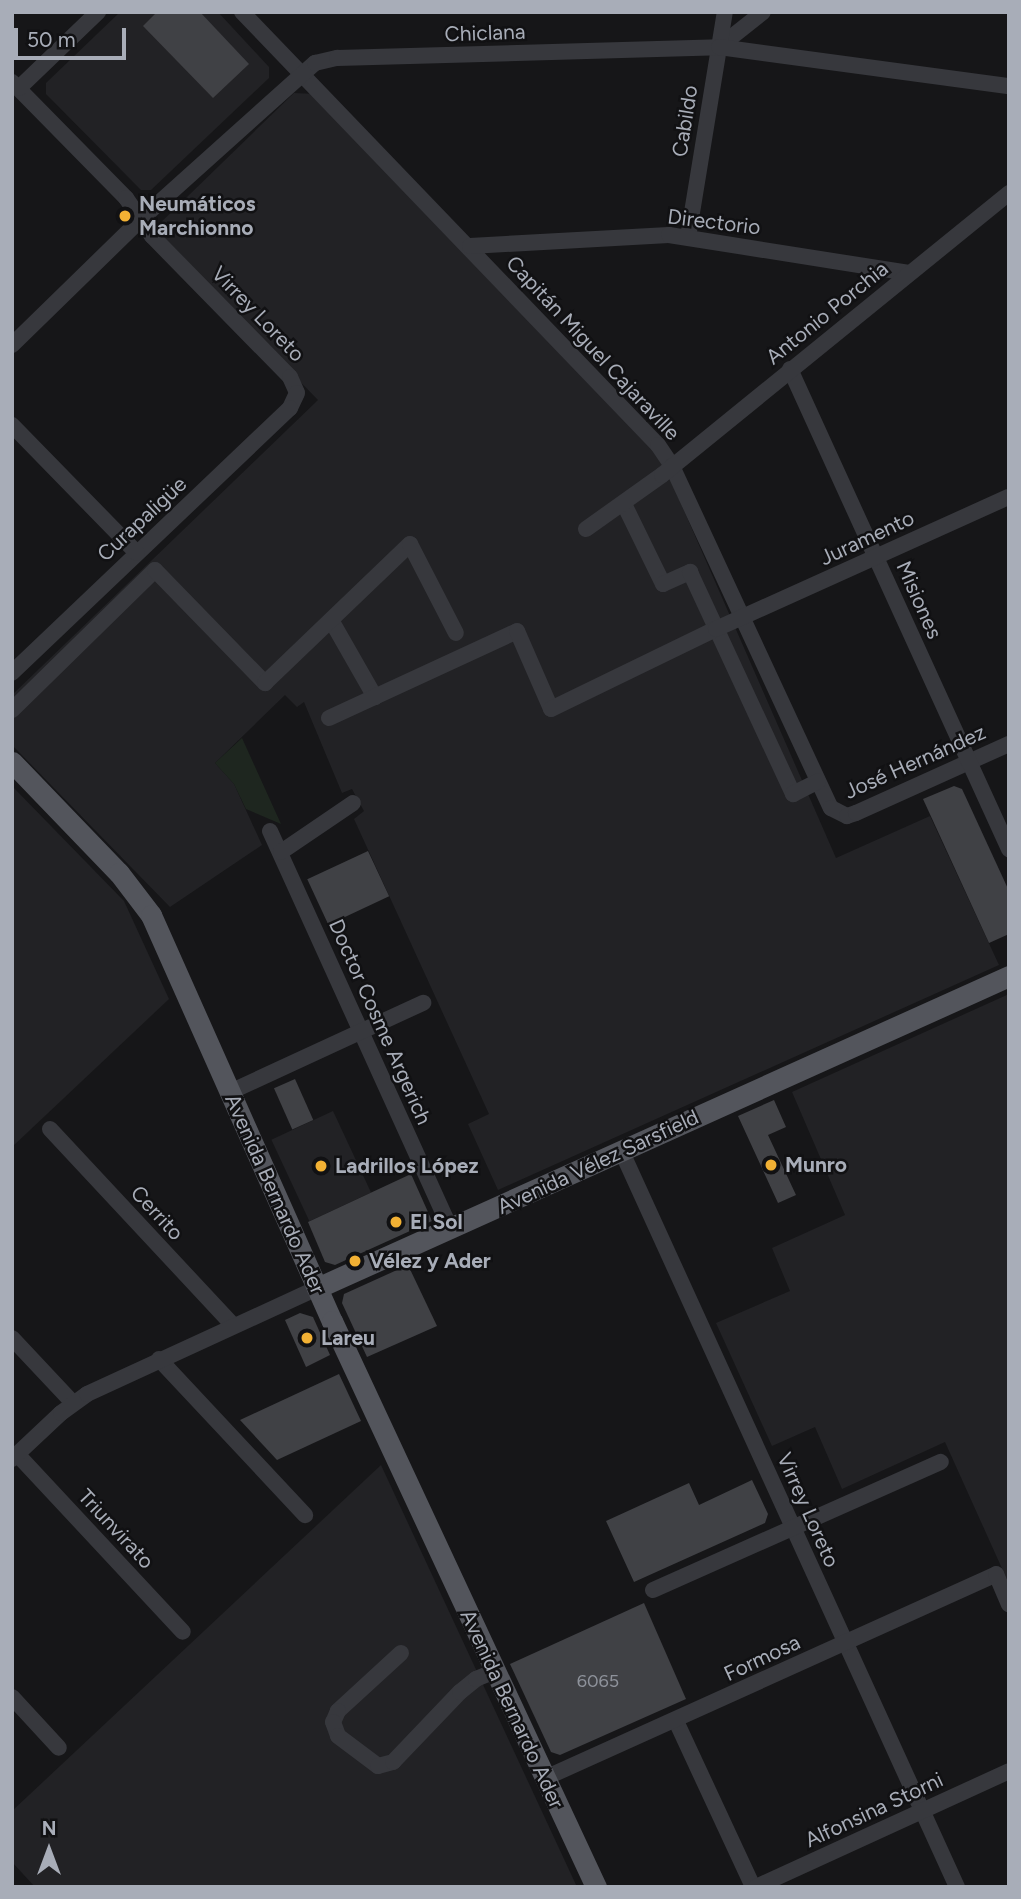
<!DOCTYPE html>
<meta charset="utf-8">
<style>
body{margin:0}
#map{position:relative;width:1021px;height:1899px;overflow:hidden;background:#161618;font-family:Figtree,sans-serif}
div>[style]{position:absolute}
.built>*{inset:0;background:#222225;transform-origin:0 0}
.green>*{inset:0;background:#1e261f}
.building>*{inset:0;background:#404145;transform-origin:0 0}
.minor>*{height:16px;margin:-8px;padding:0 8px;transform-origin:8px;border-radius:8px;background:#37383d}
.major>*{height:21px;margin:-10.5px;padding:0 10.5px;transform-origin:10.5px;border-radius:10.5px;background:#53555c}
.dots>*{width:19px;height:19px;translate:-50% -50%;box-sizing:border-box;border:4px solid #111113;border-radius:50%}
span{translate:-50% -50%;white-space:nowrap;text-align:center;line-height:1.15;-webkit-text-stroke:5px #111113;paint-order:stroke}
.number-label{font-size:18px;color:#8e929b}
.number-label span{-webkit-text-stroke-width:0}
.street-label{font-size:21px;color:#a8adb8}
.poi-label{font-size:21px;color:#a8adb8;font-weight:700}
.left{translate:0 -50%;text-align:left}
.frame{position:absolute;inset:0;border:14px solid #a8adb8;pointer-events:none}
.north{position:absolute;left:14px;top:1815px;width:70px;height:70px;-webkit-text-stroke:5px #111113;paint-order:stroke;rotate:0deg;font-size:19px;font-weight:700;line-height:28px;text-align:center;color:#a8adb8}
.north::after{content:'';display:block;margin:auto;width:24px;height:32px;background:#a8adb8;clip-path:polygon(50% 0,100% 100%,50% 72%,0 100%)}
.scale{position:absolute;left:14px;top:28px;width:112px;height:32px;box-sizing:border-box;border:4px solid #a8adb8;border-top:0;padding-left:9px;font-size:21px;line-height:24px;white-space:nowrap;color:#a8adb8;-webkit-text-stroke:5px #111113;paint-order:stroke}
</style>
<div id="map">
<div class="built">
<div style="clip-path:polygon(120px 12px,218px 12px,269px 67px,269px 78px,151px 190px,141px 190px,46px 94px,46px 83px)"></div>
<div style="clip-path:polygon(294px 93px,315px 94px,670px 461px,664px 465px,836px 858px,930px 816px,999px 965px,498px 1190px,468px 1124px,489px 1114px,354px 819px,364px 811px,352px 789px,342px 793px,304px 702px,297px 707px,285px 695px,215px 763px,234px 784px,262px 845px,170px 907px,12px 745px,12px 695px,318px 400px,154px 232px,154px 229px)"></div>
<div style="clip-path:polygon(12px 786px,124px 901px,169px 999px,12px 1147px)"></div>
<div style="clip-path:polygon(1009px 994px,1009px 1584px,945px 1442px,842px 1489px,815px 1427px,772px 1446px,716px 1323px,790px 1291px,772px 1248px,845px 1215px,792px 1092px)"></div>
<div style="left:333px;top:1111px;width:90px;height:68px;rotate:65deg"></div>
<div style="clip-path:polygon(381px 1465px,577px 1887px,35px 1887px,12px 1862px,12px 1811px)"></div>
</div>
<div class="green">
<div style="clip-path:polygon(242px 738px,281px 824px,246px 809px,234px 784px,215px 763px)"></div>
</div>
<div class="building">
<div style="clip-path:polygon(157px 12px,200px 12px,249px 64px,213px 98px,143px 26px)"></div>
<div style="clip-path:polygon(954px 786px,962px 789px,1009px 891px,1009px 934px,989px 943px,923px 799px)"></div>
<div style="left:368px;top:851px;width:50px;height:67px;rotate:65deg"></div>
<div style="left:295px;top:1079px;width:45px;height:23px;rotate:66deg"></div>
<div style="clip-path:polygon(774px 1100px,786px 1127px,768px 1135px,796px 1195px,778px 1203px,738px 1116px)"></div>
<div style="clip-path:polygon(411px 1174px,432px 1221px,335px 1265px,325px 1262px,308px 1222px)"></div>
<div style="clip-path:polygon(408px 1265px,437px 1326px,367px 1357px,342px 1303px,344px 1294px)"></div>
<div style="clip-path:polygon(300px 1313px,313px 1317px,330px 1355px,306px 1367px,285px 1320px)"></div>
<div style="clip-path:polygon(339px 1374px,361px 1421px,277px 1460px,240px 1420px)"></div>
<div style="clip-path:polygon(752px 1480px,768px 1514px,765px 1523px,634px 1582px,606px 1521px,689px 1483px,699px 1505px)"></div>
<div style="clip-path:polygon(644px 1603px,686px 1699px,560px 1755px,551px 1752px,510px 1664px)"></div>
</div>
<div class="minor">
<div style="left:242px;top:12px;width:600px;rotate:46.15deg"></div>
<div style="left:658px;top:445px;width:25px;rotate:56deg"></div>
<div style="left:672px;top:466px;width:377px;rotate:65.1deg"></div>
<div style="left:831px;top:808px;width:18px;rotate:27deg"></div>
<div style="left:847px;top:816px;width:9px;rotate:-18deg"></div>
<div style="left:856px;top:813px;width:168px;rotate:-24.3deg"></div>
<div style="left:719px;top:47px;width:56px;rotate:-38.5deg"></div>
<div style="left:12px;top:82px;width:163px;rotate:45.5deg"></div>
<div style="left:126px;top:198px;width:46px;rotate:55.6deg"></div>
<div style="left:152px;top:236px;width:197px;rotate:45.6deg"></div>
<div style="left:290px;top:377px;width:17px;rotate:66deg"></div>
<div style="left:297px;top:393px;width:17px;rotate:115deg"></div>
<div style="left:290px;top:408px;width:384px;rotate:136.4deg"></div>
<div style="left:19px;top:88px;width:110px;rotate:-43.9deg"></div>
<div style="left:688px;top:237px;width:228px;rotate:-80.7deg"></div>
<div style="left:470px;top:246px;width:199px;rotate:-3.2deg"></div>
<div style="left:669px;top:235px;width:243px;rotate:9deg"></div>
<div style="left:12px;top:345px;width:180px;rotate:-44.3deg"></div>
<div style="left:141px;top:219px;width:234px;rotate:-41.9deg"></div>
<div style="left:315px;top:63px;width:23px;rotate:-13deg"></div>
<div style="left:337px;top:58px;width:382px;rotate:-1.6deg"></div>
<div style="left:719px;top:47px;width:293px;rotate:7.7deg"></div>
<div style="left:790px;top:369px;width:528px;rotate:65.48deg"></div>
<div style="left:12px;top:425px;width:179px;rotate:45.7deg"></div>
<div style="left:624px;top:504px;width:89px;rotate:64deg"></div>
<div style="left:663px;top:584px;width:30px;rotate:-24deg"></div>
<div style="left:690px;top:572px;width:245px;rotate:65.1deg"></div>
<div style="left:793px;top:794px;width:28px;rotate:-27deg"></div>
<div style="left:586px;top:529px;width:93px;rotate:-35.4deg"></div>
<div style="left:662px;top:475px;width:447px;rotate:-39.1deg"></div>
<div style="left:331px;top:620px;width:89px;rotate:60.3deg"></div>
<div style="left:12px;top:710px;width:200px;rotate:-44.4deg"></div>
<div style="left:155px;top:570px;width:158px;rotate:45.8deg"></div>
<div style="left:265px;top:683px;width:201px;rotate:-43.8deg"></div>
<div style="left:410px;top:544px;width:100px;rotate:62.7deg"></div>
<div style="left:329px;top:718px;width:207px;rotate:-24.8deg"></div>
<div style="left:517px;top:631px;width:85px;rotate:66.4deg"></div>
<div style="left:551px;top:709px;width:183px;rotate:-25.9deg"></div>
<div style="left:716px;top:629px;width:321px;rotate:-24.3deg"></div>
<div style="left:270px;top:831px;width:438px;rotate:65.6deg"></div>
<div style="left:281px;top:852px;width:87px;rotate:-34.2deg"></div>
<div style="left:230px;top:1092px;width:213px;rotate:-24.8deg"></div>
<div style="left:50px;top:1129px;width:268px;rotate:47deg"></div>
<div style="left:621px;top:1150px;width:810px;rotate:65.49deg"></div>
<div style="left:12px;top:1338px;width:89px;rotate:46.8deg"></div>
<div style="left:159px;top:1359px;width:214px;rotate:46.9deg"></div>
<div style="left:17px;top:1454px;width:243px;rotate:47deg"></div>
<div style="left:12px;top:1459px;width:67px;rotate:-43.2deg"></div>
<div style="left:61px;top:1413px;width:32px;rotate:-36deg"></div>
<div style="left:87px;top:1394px;width:253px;rotate:-24.7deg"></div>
<div style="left:653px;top:1590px;width:315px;rotate:-24deg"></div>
<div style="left:401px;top:1653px;width:86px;rotate:137.4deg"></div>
<div style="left:338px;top:1711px;width:12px;rotate:114deg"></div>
<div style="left:333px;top:1722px;width:15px;rotate:70deg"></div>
<div style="left:338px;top:1736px;width:50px;rotate:36.9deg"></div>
<div style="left:378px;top:1766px;width:16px;rotate:-15deg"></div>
<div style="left:393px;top:1762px;width:97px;rotate:-46.3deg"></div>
<div style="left:460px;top:1692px;width:21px;rotate:-39deg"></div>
<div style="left:476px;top:1679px;width:21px;rotate:-23deg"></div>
<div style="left:12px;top:1697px;width:69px;rotate:47.3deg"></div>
<div style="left:676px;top:1721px;width:183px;rotate:65.1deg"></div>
<div style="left:545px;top:1778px;width:495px;rotate:-24.3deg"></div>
<div style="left:996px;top:1574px;width:33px;rotate:67deg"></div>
<div style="left:756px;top:1887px;width:278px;rotate:-24.6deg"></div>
</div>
<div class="major">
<div style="left:12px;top:762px;width:154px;rotate:46.1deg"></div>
<div style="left:119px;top:873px;width:53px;rotate:52.7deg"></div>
<div style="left:151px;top:915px;width:445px;rotate:66deg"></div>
<div style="left:332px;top:1321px;width:625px;rotate:64.99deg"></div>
<div style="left:317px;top:1288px;width:759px;rotate:-24.27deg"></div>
</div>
<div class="dots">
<div style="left:125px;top:216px;background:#f2b134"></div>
<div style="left:771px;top:1165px;background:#f2b134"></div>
<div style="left:321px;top:1166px;background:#f2b134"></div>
<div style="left:396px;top:1222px;background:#f2b134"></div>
<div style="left:355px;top:1261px;background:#f2b134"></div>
<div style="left:307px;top:1338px;background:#f2b134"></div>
</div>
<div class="number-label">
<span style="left:598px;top:1681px">6065</span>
</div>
<div class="street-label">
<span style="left:485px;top:33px;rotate:-2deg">Chiclana</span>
<span style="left:685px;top:121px;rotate:-81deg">Cabildo</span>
<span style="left:714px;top:222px;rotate:7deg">Directorio</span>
<span style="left:827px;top:313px;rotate:-39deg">Antonio Porchia</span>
<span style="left:258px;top:314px;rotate:46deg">Virrey Loreto</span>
<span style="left:593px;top:348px;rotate:47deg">Capitán Miguel Cajaraville</span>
<span style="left:142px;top:519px;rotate:-43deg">Curapaligüe</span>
<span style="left:867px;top:538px;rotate:-25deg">Juramento</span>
<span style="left:919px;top:600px;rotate:66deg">Misiones</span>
<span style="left:915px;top:762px;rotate:-24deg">José Hernández</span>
<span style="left:380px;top:1022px;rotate:66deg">Doctor Cosme Argerich</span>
<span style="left:598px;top:1162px;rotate:-25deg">Avenida Vélez Sarsfield</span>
<span style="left:275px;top:1194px;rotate:66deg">Avenida Bernardo Ader</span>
<span style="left:157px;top:1213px;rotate:47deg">Cerrito</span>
<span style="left:808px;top:1510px;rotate:66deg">Virrey Loreto</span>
<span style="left:116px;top:1529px;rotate:47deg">Triunvirato</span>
<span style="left:762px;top:1658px;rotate:-25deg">Formosa</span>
<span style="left:512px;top:1709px;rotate:65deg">Avenida Bernardo Ader</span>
<span style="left:874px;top:1810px;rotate:-25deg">Alfonsina Storni</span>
</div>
<div class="poi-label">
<span class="left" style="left:139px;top:216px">Neumáticos<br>Marchionno</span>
<span class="left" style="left:785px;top:1165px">Munro</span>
<span class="left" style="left:335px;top:1166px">Ladrillos López</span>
<span class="left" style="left:410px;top:1222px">El Sol</span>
<span class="left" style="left:369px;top:1261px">Vélez y Ader</span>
<span class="left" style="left:321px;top:1338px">Lareu</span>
</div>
<div class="frame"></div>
<div class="north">N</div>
<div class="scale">50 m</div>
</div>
